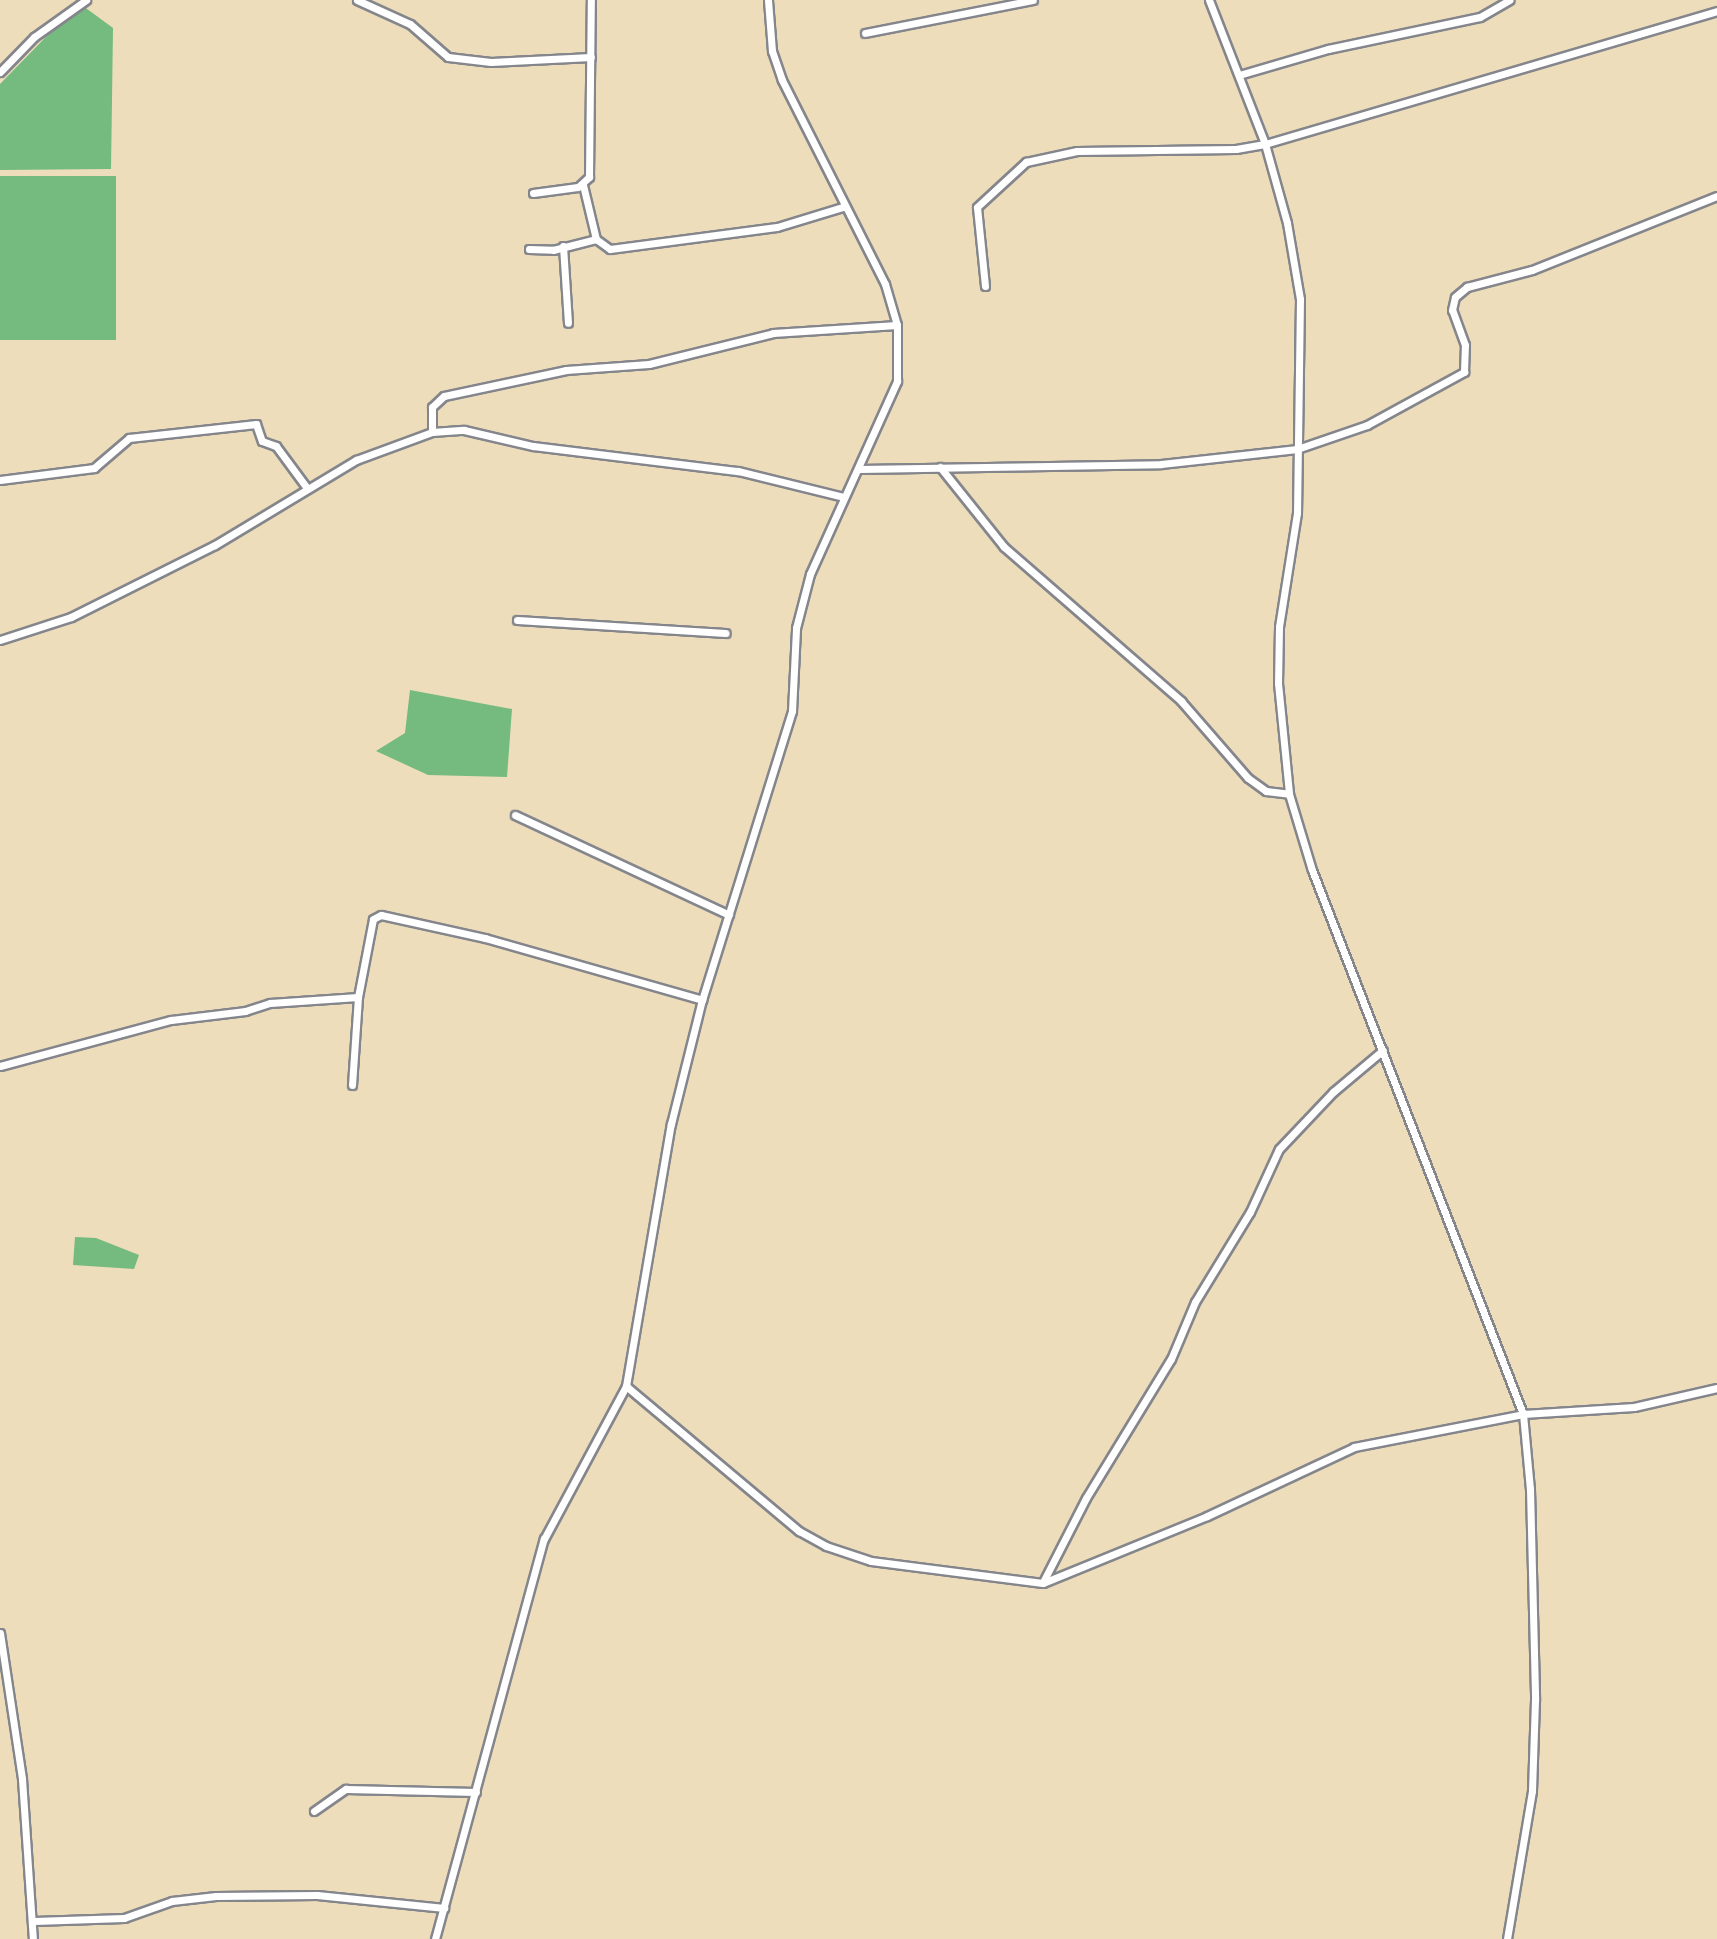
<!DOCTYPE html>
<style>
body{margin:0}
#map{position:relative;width:1717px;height:1939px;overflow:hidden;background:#edddbb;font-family:Pangolin,sans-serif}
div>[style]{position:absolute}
.forest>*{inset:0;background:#75ba7e;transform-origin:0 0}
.roads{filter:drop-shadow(2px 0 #84868c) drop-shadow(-2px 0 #84868c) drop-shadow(0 2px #84868c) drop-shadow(0 -2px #84868c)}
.minor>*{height:7px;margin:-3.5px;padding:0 3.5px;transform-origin:3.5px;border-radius:3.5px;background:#fff}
span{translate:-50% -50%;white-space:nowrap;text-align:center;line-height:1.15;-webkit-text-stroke:7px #f6f6f2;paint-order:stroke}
</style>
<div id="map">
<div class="forest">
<div style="clip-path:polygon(79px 3px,113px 28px,111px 169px,0 170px,0 84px)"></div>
<div style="left:0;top:176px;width:116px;height:164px"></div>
<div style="clip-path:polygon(410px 690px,512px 709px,507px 777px,428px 775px,376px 751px,405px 733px)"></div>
<div style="clip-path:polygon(75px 1237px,96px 1238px,139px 1255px,134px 1269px,73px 1265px)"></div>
</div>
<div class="roads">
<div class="minor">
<div style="left:357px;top:0;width:58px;rotate:24.4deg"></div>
<div style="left:410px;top:24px;width:50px;rotate:41deg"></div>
<div style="left:448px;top:57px;width:43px;rotate:6.6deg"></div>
<div style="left:491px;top:62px;width:100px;rotate:-2.9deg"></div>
<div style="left:1209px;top:0;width:155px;rotate:68.7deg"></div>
<div style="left:1265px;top:144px;width:82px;rotate:74.4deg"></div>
<div style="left:1287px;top:223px;width:77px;rotate:80.3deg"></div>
<div style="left:1300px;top:299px;width:214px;rotate:90.8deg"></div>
<div style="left:1297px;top:513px;width:115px;rotate:99deg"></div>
<div style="left:1279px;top:627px;width:56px;rotate:91deg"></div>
<div style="left:1278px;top:683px;width:112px;rotate:84.3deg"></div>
<div style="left:1289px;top:794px;width:79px;rotate:73.2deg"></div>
<div style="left:1312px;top:870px;width:583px;rotate:68.8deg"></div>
<div style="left:1523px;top:1414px;width:75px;rotate:84.7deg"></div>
<div style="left:1530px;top:1489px;width:211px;rotate:88.6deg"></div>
<div style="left:1535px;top:1700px;width:91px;rotate:91.9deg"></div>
<div style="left:1532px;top:1791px;width:150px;rotate:99.6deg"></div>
<div style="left:865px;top:33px;width:171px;rotate:-11.1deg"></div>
<div style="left:0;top:72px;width:49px;rotate:-45.8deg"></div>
<div style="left:34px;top:37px;width:64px;rotate:-35.4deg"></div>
<div style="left:1239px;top:75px;width:93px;rotate:-16.3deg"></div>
<div style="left:1328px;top:49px;width:155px;rotate:-11.9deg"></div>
<div style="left:1480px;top:17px;width:34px;rotate:-30deg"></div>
<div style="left:583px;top:185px;width:56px;rotate:76.5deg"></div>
<div style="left:596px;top:239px;width:17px;rotate:36deg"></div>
<div style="left:610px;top:249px;width:168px;rotate:-7.5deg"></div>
<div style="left:777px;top:227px;width:69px;rotate:-16.9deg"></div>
<div style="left:533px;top:193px;width:45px;rotate:-7.6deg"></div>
<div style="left:578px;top:187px;width:15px;rotate:-42deg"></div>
<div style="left:589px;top:177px;width:177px;rotate:-89.4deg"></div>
<div style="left:563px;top:246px;width:77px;rotate:86.3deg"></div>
<div style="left:529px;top:249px;width:24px;rotate:2deg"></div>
<div style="left:553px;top:250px;width:44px;rotate:-14.3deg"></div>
<div style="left:985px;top:286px;width:79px;rotate:-95.8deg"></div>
<div style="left:977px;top:207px;width:67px;rotate:-42.6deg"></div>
<div style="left:1026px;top:162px;width:52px;rotate:-12.2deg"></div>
<div style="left:1077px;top:151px;width:159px;rotate:-0.7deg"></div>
<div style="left:1236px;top:149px;width:29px;rotate:-10deg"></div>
<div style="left:1265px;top:144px;width:471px;rotate:-16.4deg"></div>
<div style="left:432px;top:432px;width:25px;rotate:-90deg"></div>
<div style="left:432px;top:407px;width:16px;rotate:-43deg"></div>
<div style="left:444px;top:396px;width:125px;rotate:-12deg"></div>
<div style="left:566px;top:370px;width:83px;rotate:-4.1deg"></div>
<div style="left:649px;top:364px;width:128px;rotate:-14deg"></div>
<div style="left:773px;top:333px;width:124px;rotate:-3.7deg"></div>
<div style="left:940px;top:467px;width:102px;rotate:51.3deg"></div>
<div style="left:1004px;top:547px;width:235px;rotate:41deg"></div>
<div style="left:1181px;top:701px;width:102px;rotate:49deg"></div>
<div style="left:1248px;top:778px;width:22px;rotate:36deg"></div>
<div style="left:1266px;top:791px;width:23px;rotate:7deg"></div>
<div style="left:859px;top:469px;width:302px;rotate:-0.9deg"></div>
<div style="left:1161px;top:464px;width:137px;rotate:-6.3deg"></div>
<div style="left:1297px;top:449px;width:74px;rotate:-18.9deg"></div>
<div style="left:1367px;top:425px;width:111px;rotate:-28.7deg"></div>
<div style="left:1464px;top:372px;width:27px;rotate:-88deg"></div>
<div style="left:1465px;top:345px;width:37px;rotate:-110deg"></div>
<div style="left:1452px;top:310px;width:13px;rotate:-77deg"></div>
<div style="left:1455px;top:297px;width:16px;rotate:-40deg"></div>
<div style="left:1467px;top:287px;width:67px;rotate:-14.7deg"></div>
<div style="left:1532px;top:270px;width:199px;rotate:-21.8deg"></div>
<div style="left:0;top:480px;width:95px;rotate:-7.3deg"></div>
<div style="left:94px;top:468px;width:46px;rotate:-40.6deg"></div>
<div style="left:129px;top:438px;width:128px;rotate:-6.3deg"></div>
<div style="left:256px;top:424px;width:18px;rotate:71deg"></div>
<div style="left:262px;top:441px;width:15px;rotate:20deg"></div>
<div style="left:276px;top:446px;width:52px;rotate:53.6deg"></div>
<div style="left:517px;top:620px;width:209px;rotate:3.6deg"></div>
<div style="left:0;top:640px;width:75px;rotate:-17.9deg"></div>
<div style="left:71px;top:617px;width:161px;rotate:-26.6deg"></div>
<div style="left:215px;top:545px;width:165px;rotate:-31.1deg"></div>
<div style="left:356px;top:460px;width:81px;rotate:-20.2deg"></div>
<div style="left:432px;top:432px;width:32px;rotate:-4deg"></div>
<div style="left:464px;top:430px;width:71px;rotate:13.1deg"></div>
<div style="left:533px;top:446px;width:207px;rotate:7deg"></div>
<div style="left:738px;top:471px;width:109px;rotate:13.8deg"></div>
<div style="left:515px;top:815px;width:236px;rotate:25deg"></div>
<div style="left:0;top:1066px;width:177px;rotate:-15.1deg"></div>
<div style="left:171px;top:1020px;width:75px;rotate:-6.9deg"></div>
<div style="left:245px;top:1011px;width:26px;rotate:-18deg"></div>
<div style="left:270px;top:1003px;width:88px;rotate:-3.9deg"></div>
<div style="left:358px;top:997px;width:79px;rotate:-79.1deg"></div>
<div style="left:373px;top:919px;width:9px;rotate:-27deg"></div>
<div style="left:381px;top:915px;width:107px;rotate:12.5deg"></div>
<div style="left:485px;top:938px;width:226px;rotate:15.9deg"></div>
<div style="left:352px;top:1085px;width:88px;rotate:-86.1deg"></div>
<div style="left:626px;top:1386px;width:226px;rotate:40deg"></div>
<div style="left:799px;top:1531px;width:31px;rotate:29deg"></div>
<div style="left:826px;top:1546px;width:47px;rotate:18.4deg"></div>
<div style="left:871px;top:1561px;width:173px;rotate:7.3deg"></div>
<div style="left:1043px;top:1583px;width:177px;rotate:-22.2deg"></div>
<div style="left:1207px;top:1516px;width:162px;rotate:-25.1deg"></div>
<div style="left:1354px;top:1447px;width:172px;rotate:-11deg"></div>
<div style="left:1523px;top:1414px;width:111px;rotate:-3.6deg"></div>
<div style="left:1634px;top:1407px;width:85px;rotate:-12.9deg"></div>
<div style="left:1043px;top:1582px;width:94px;rotate:-62.9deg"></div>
<div style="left:1086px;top:1498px;width:163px;rotate:-58.6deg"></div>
<div style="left:1171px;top:1359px;width:62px;rotate:-67.2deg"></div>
<div style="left:1195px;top:1302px;width:105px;rotate:-58.6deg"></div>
<div style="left:1250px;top:1212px;width:69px;rotate:-65.3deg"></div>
<div style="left:1279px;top:1149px;width:79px;rotate:-46.5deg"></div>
<div style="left:1333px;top:1092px;width:65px;rotate:-40deg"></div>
<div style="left:0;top:1633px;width:148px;rotate:81.4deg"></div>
<div style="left:22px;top:1779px;width:160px;rotate:86.1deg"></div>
<div style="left:314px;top:1811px;width:39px;rotate:-35deg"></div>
<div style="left:346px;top:1789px;width:130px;rotate:1.3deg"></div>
<div style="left:34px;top:1921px;width:90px;rotate:-1.9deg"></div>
<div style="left:124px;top:1918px;width:51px;rotate:-19.5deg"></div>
<div style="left:172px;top:1901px;width:44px;rotate:-6.5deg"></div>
<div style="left:216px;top:1896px;width:101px;rotate:-0.6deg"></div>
<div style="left:317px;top:1895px;width:128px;rotate:5.8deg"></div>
<div style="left:435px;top:1939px;width:415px;rotate:-74.8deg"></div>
<div style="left:544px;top:1539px;width:174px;rotate:-61.8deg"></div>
<div style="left:626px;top:1386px;width:266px;rotate:-80.3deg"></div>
<div style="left:671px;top:1124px;width:128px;rotate:-76deg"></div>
<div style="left:702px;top:1000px;width:303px;rotate:-72.7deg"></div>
<div style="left:792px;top:711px;width:83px;rotate:-87.2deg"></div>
<div style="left:796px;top:628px;width:56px;rotate:-75.5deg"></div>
<div style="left:810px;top:574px;width:212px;rotate:-65.7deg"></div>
<div style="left:897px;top:381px;width:56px;rotate:-90deg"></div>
<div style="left:897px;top:325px;width:43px;rotate:-106.3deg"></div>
<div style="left:885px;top:284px;width:229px;rotate:-116.8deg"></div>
<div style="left:782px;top:80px;width:31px;rotate:-109deg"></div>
<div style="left:772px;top:51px;width:51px;rotate:-94.5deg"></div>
</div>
</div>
</div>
